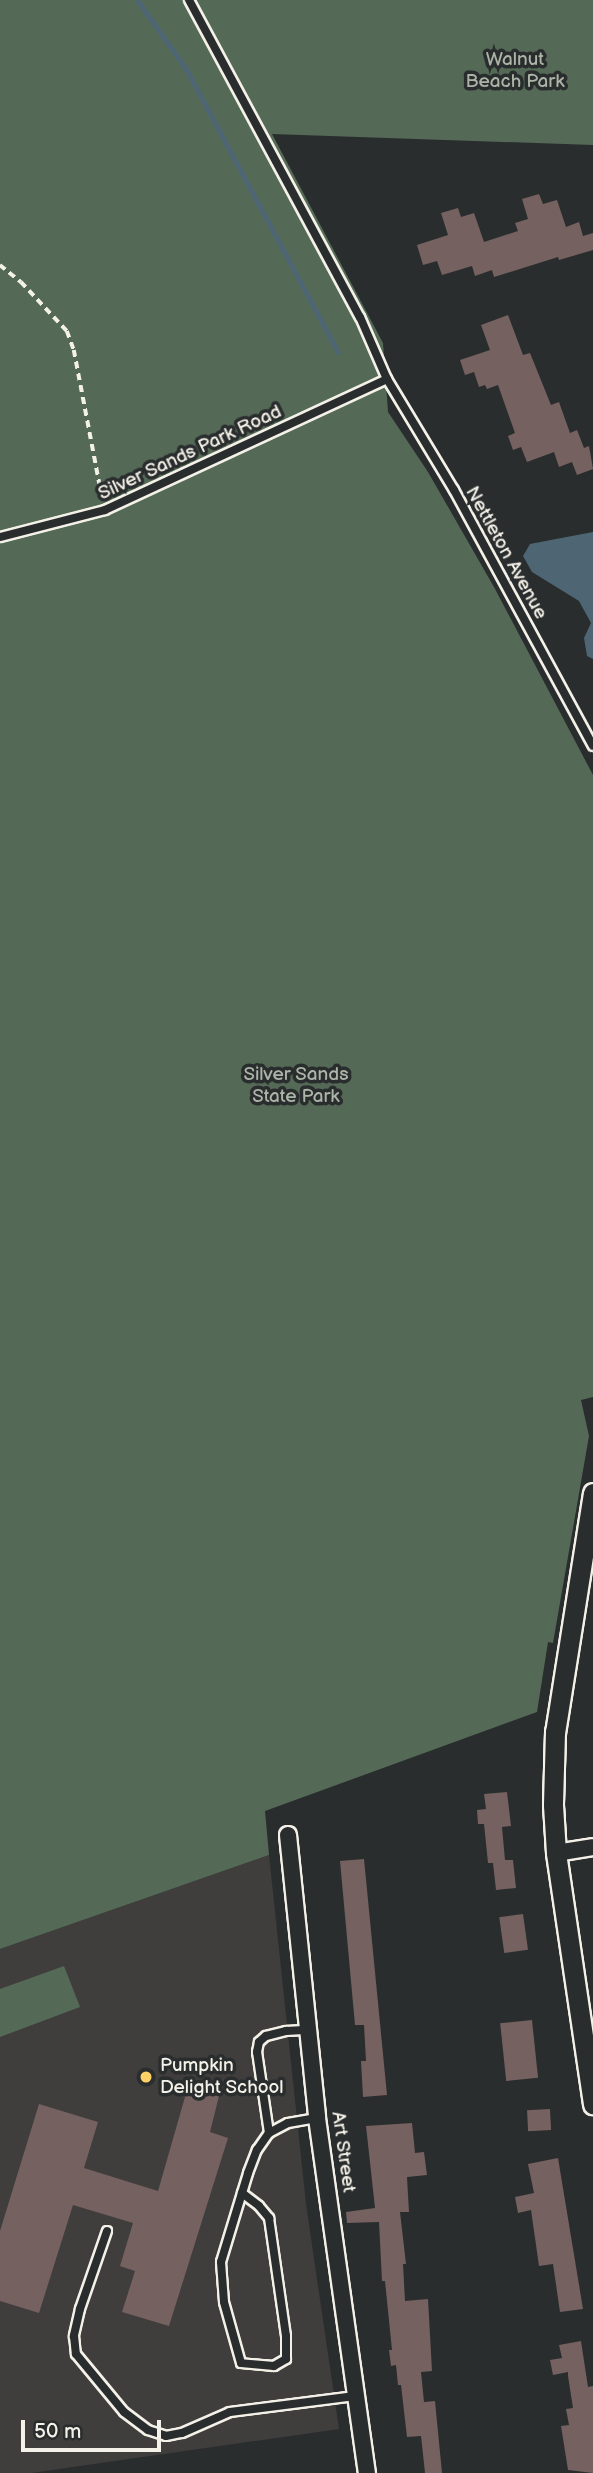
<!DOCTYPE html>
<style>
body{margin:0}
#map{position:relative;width:593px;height:2473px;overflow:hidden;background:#2a2d2e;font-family:"Balsamiq Sans",sans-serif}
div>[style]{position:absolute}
.built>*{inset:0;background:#403d3d}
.green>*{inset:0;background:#546a57}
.water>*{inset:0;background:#4e6673}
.stream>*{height:5px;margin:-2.5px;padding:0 2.5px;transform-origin:2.5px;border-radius:2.5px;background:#4e6673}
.building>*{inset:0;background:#756160;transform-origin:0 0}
.path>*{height:3.5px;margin-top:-1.75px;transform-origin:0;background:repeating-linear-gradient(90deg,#f4f1e8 0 7px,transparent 0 12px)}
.roads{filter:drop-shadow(2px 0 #f4f1e8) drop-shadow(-2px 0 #f4f1e8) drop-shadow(0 2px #f4f1e8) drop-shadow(0 -2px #f4f1e8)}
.service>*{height:8px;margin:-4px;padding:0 4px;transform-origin:4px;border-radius:4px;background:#2a2d2e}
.minor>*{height:16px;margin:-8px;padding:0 8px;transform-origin:8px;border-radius:8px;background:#2a2d2e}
.tertiary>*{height:19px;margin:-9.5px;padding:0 9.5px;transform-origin:9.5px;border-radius:9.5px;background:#2a2d2e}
.dots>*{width:19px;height:19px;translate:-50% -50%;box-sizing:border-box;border:4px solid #2a2d2e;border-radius:50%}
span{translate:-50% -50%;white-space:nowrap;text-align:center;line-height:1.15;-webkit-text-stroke:7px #2a2d2e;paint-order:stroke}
.park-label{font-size:19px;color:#acb4a7}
.street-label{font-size:19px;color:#f4f1e8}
.poi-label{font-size:19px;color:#f4f1e8}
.left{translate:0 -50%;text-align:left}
.scale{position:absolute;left:21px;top:2420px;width:140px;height:32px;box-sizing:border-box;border:4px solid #f4f1e8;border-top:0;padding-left:9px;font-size:21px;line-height:24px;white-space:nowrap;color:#f4f1e8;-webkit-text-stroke:5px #2a2d2e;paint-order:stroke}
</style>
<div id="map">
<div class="built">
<div style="clip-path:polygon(269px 1855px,306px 2204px,339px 2429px,31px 2473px,0 2473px,0 1949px)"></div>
</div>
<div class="green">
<div style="clip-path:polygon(0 0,593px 0,593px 145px,272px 134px,383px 343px,388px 412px,428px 472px,494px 587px,593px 775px,593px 1397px,581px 1400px,589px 1436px,553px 1643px,548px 1642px,537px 1712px,265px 1811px,269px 1855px,0 1949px)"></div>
<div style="clip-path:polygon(64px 1966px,80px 2007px,0 2037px,0 1989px)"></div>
</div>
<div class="water">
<div style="clip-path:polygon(593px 532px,593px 659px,587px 656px,584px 638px,591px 623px,579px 601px,532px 572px,523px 556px,530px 544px)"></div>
</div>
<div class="stream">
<div style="left:137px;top:0;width:85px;rotate:54.6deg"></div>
<div style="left:186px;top:69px;width:321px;rotate:61.8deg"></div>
</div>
<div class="building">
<div style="clip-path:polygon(539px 194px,543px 204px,557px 200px,566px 227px,579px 222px,583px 236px,593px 233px,593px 250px,559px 260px,558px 257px,494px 277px,492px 270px,475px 276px,472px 266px,442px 275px,437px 261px,423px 265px,417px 245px,448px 235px,441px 213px,458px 208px,461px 217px,474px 213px,484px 242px,518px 231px,515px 223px,528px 219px,522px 199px)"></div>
<div style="clip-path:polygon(508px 315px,523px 355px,530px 353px,551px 405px,559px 402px,570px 433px,577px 430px,584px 448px,589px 446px,593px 469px,577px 475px,572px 462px,559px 467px,554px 452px,527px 462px,521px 447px,513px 450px,508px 436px,515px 433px,498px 385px,487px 389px,485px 385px,479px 387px,474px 372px,465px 375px,460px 360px,490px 350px,481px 325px)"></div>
<div style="clip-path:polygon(507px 1792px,511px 1826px,502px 1827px,505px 1860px,513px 1860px,516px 1888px,496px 1890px,493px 1863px,488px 1863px,484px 1824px,478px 1824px,477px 1810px,486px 1809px,484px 1794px)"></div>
<div style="clip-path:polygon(364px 1859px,387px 2095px,363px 2097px,361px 2061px,366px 2061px,364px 2025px,355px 2025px,340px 1861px)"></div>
<div style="left:523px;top:1914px;width:36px;height:24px;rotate:82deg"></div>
<div style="left:532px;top:2020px;width:58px;height:32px;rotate:84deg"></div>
<div style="clip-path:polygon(193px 2087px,219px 2096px,210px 2132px,228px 2138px,169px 2326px,122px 2312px,135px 2271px,120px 2266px,133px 2223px,73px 2205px,39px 2313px,0 2301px,0 2231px,39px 2104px,98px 2122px,84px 2168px,158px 2191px,187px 2090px,192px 2091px)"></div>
<div style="left:550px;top:2109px;width:21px;height:23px;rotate:87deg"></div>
<div style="clip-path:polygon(412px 2123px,415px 2153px,424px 2152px,427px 2175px,407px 2177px,409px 2212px,400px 2212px,406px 2264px,403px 2264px,405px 2301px,428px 2299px,432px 2371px,421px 2372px,424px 2402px,435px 2401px,442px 2473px,425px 2473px,421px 2436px,407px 2437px,401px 2385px,398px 2385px,396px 2365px,391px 2366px,389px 2350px,392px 2350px,385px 2281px,382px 2281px,379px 2222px,347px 2223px,346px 2212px,375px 2208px,366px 2126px)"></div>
<div style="clip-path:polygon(558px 2158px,583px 2309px,560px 2312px,553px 2264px,539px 2266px,531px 2210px,518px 2213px,515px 2197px,534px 2193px,528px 2164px)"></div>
<div style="clip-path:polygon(581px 2341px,588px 2387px,593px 2386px,593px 2473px,568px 2470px,561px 2426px,569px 2425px,566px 2409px,573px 2408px,568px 2376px,568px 2372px,553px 2375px,550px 2360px,562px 2358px,559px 2345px)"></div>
</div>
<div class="path">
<div style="left:0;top:265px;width:27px;rotate:39deg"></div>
<div style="left:21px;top:282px;width:67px;rotate:46.8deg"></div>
<div style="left:67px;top:331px;width:20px;rotate:70deg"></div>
<div style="left:74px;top:350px;width:150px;rotate:79.2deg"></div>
</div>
<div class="roads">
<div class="service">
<div style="left:189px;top:0;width:360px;rotate:61.7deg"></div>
<div style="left:360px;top:317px;width:68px;rotate:66.5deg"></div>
<div style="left:387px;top:379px;width:130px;rotate:58.9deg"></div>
<div style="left:454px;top:490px;width:291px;rotate:61.5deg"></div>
<div style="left:0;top:537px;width:108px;rotate:-14.4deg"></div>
<div style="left:105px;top:510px;width:311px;rotate:-24.9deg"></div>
<div style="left:269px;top:2133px;width:82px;rotate:-98.4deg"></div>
<div style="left:257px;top:2052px;width:10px;rotate:-79deg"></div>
<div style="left:259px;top:2042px;width:9px;rotate:-41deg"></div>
<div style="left:266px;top:2036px;width:21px;rotate:-14deg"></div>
<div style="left:286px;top:2031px;width:22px;rotate:-3deg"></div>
<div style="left:242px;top:2193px;width:21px;rotate:37deg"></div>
<div style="left:259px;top:2206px;width:16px;rotate:50deg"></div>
<div style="left:269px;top:2218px;width:119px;rotate:81.8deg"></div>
<div style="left:286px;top:2336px;width:23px;rotate:90deg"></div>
<div style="left:286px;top:2359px;width:14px;rotate:150deg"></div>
<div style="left:274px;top:2366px;width:33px;rotate:-175deg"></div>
<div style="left:241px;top:2363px;width:63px;rotate:-105.6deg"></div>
<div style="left:224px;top:2302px;width:40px;rotate:-94.3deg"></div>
<div style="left:221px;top:2262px;width:72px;rotate:-73.1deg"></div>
<div style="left:242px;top:2193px;width:21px;rotate:-73deg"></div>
<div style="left:248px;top:2173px;width:25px;rotate:-69deg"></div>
<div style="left:257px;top:2150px;width:21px;rotate:-55deg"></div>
<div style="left:269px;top:2133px;width:21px;rotate:-28deg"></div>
<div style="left:288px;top:2123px;width:29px;rotate:-10deg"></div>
<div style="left:107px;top:2231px;width:83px;rotate:109.1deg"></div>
<div style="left:80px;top:2309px;width:28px;rotate:103deg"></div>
<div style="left:74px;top:2336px;width:18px;rotate:84deg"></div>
<div style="left:76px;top:2354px;width:75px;rotate:50.4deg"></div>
<div style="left:124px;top:2412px;width:30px;rotate:37deg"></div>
<div style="left:148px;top:2430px;width:19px;rotate:18deg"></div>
<div style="left:166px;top:2436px;width:16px;rotate:-11deg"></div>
<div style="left:182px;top:2433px;width:52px;rotate:-23.6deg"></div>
<div style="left:230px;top:2412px;width:126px;rotate:-7.3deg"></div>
</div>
<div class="minor">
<div style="left:288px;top:1835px;width:284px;rotate:84.1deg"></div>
<div style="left:317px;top:2118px;width:359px;rotate:82deg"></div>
<div style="left:556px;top:1853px;width:37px;rotate:-9deg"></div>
</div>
<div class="tertiary">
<div style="left:593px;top:1493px;width:242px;rotate:99deg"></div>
<div style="left:555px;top:1732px;width:73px;rotate:91.6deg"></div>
<div style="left:553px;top:1805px;width:48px;rotate:86.4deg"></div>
<div style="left:556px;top:1853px;width:254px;rotate:81.6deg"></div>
</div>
</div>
<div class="dots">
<div style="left:146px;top:2077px;background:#ffd166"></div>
</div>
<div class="park-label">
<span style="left:515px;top:71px">Walnut<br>Beach Park</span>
<span style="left:296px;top:1086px">Silver Sands<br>State Park</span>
</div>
<div class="street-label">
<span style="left:190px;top:453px;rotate:-25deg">Silver Sands Park Road</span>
<span style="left:506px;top:553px;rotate:61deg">Nettleton Avenue</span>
<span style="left:343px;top:2152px;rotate:82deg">Art Street</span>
</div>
<div class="poi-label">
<span class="left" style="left:160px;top:2077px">Pumpkin<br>Delight School</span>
</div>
<div class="scale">50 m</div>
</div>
